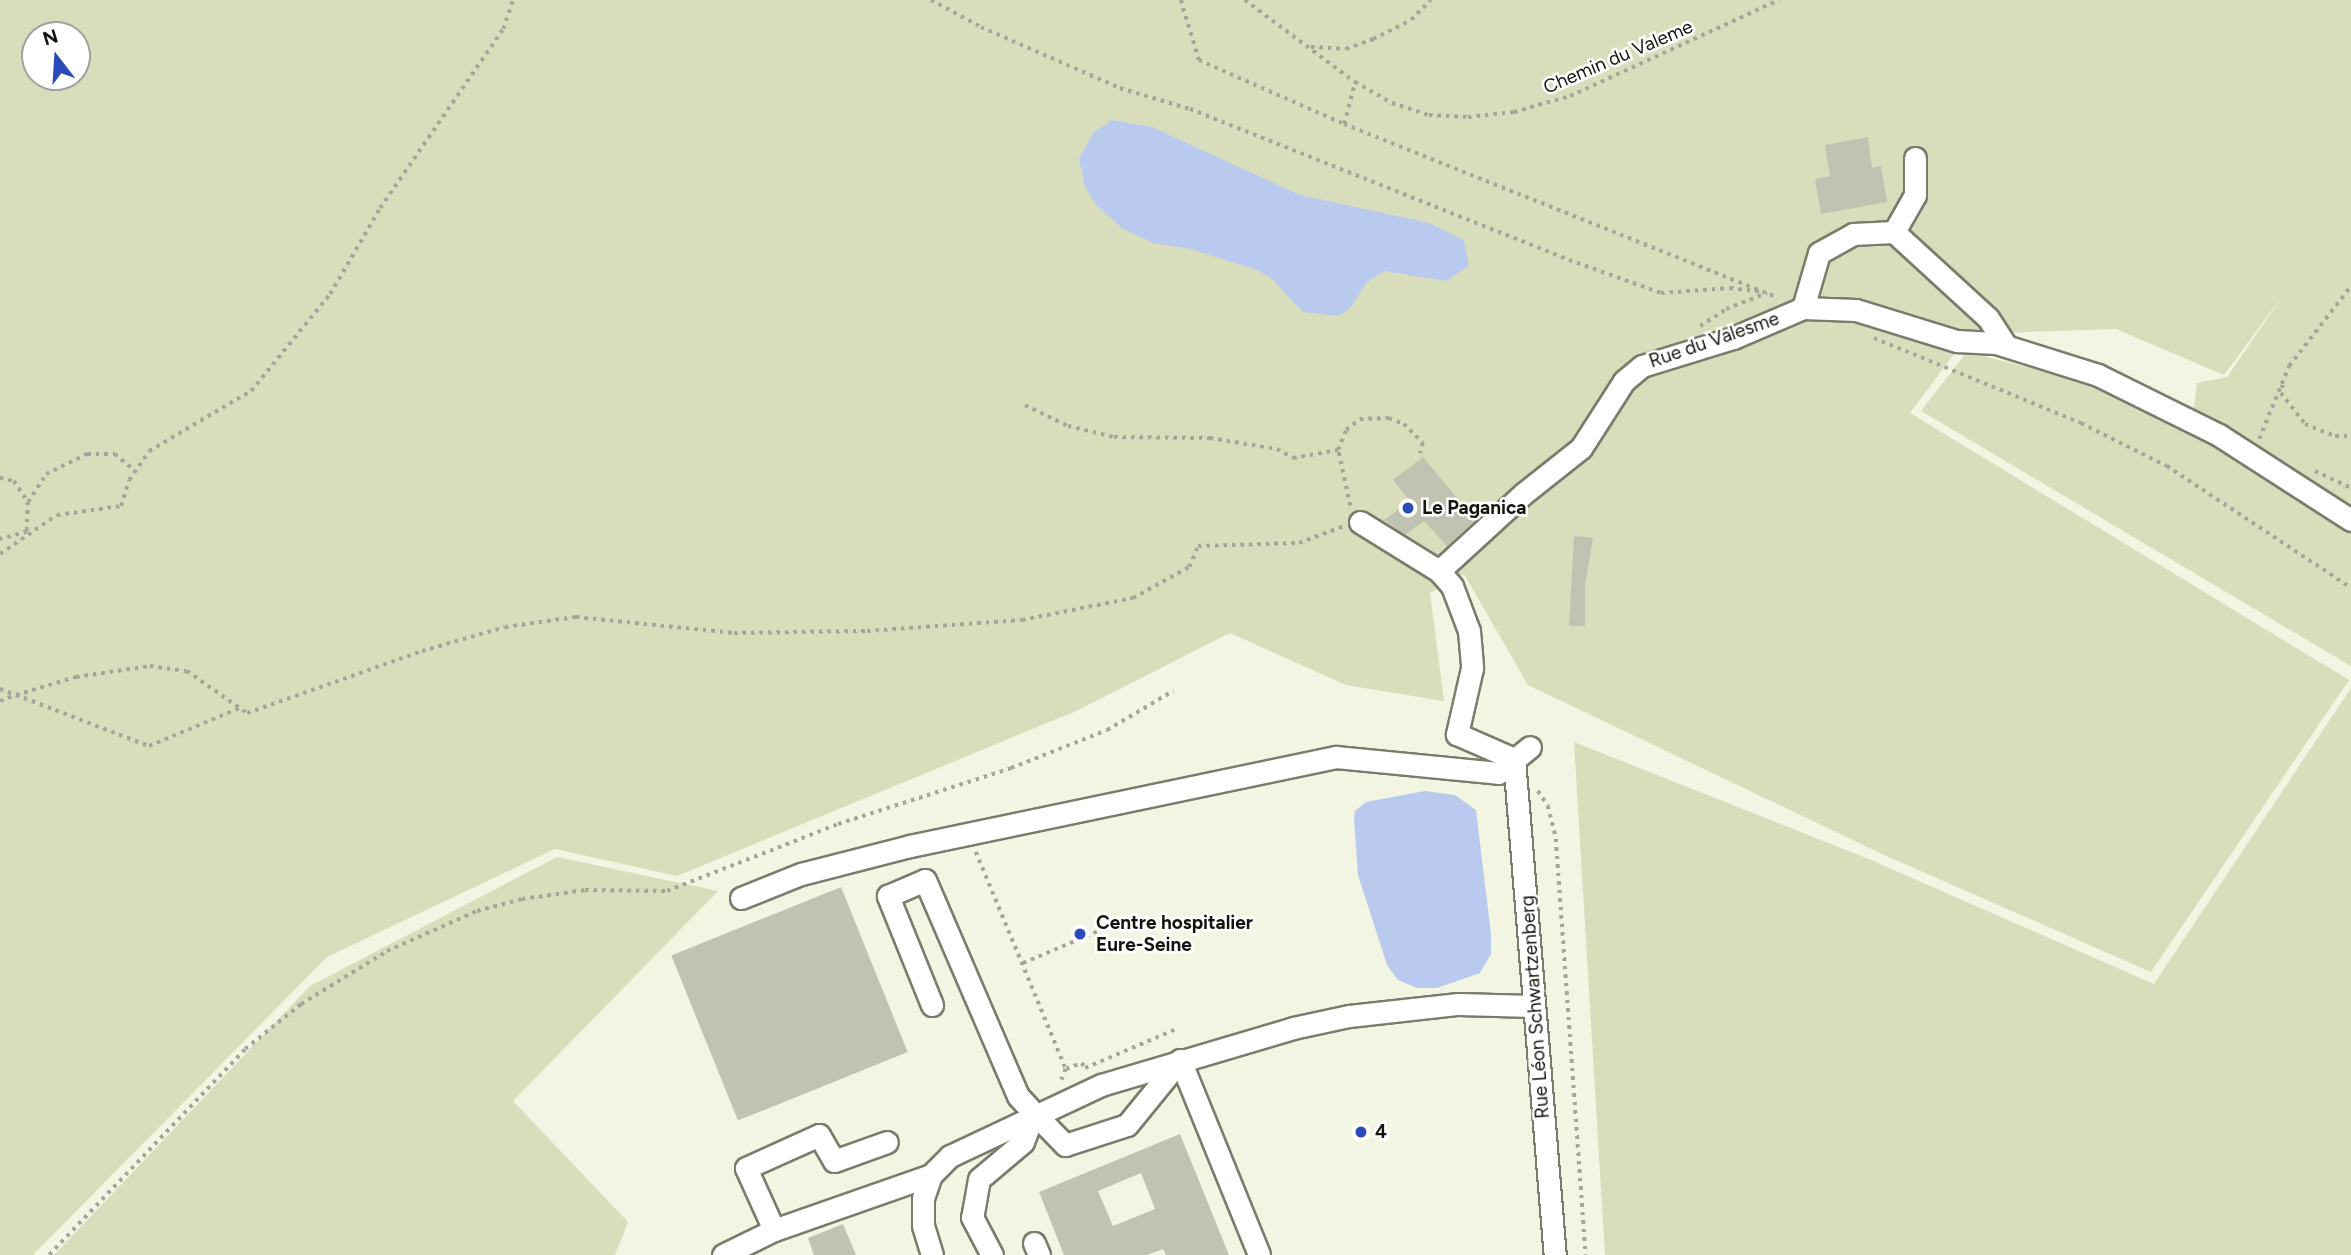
<!DOCTYPE html>
<meta charset="utf-8">
<style>
body{margin:0}
#map{position:relative;width:2351px;height:1255px;overflow:hidden;background:#f1f5e2;font-family:Figtree,sans-serif}
div>[style]{position:absolute}
.green>*{inset:0;background:#d8ddbb}
.water>*{inset:0;background:#bacaef}
.building>*{inset:0;background:#c0c3b1;transform-origin:0 0}
.path>*{height:3.5px;margin-top:-1.75px;transform-origin:0;background:repeating-linear-gradient(90deg,#a4a798 0 3.5px,transparent 0 8.5px)}
.roads{filter:drop-shadow(2px 0 #7a7c6c) drop-shadow(-2px 0 #7a7c6c) drop-shadow(0 2px #7a7c6c) drop-shadow(0 -2px #7a7c6c)}
.minor>*{height:21px;margin:-10.5px;padding:0 10.5px;transform-origin:10.5px;border-radius:10.5px;background:#fff}
.dots>*{width:19px;height:19px;translate:-50% -50%;box-sizing:border-box;border:4px solid #fff;border-radius:50%}
span{translate:-50% -50%;white-space:nowrap;text-align:center;line-height:1.15;-webkit-text-stroke:5px #fff;paint-order:stroke}
.street-label{font-size:19px;color:#14150e}
.poi-label{font-size:19px;color:#14150e;font-weight:700}
.left{translate:0 -50%;text-align:left}
.north{position:absolute;left:21px;top:21px;width:70px;height:70px;box-sizing:border-box;background:#fff;border:2px solid #a1a19f;border-radius:50%;rotate:343deg;font-size:19px;font-weight:700;line-height:28px;text-align:center;color:#14150e}
.north::after{content:'';display:block;margin:auto;width:24px;height:32px;background:#2c4bbb;clip-path:polygon(50% 0,100% 100%,50% 72%,0 100%)}
</style>
<div id="map">
<div class="green">
<div style="clip-path:polygon(evenodd,0 0,2351px 0,2351px 666px,1921px 411px,1967px 352px,2090px 383px,2191px 432px,2197px 383px,2227px 377px,2284px 294px,2224px 375px,2116px 329px,1969px 334px,1910px 413px,2349px 680px,2151px 972px,1882px 854px,1528px 685px,1464px 574px,1430px 593px,1444px 701px,1346px 685px,1230px 633px,1076px 711px,677px 876px,555px 849px,327px 957px,33px 1255px,0 1255px,0 0,35px 35px,77px 35px,77px 77px,35px 77px,35px 35px)"></div>
<div style="clip-path:polygon(2351px 688px,2351px 1255px,1605px 1255px,1574px 742px,1871px 860px,2154px 984px)"></div>
<div style="clip-path:polygon(557px 857px,718px 891px,513px 1101px,628px 1222px,615px 1255px,54px 1255px,310px 986px)"></div>
</div>
<div class="water">
<div style="clip-path:polygon(1112px 120px,1152px 127px,1300px 195px,1429px 223px,1464px 240px,1469px 266px,1446px 281px,1384px 271px,1367px 282px,1350px 308px,1338px 316px,1303px 312px,1271px 278px,1257px 270px,1191px 249px,1153px 243px,1123px 229px,1096px 205px,1085px 187px,1079px 158px,1094px 132px)"></div>
<div style="clip-path:polygon(1425px 791px,1455px 795px,1476px 810px,1491px 934px,1491px 954px,1480px 973px,1437px 988px,1417px 988px,1398px 980px,1387px 965px,1358px 875px,1354px 820px,1355px 811px,1366px 802px)"></div>
</div>
<div class="building">
<div style="clip-path:polygon(1868px 137px,1872px 168px,1881px 166px,1887px 202px,1821px 214px,1815px 179px,1830px 176px,1825px 145px)"></div>
<div style="clip-path:polygon(1423px 457px,1475px 520px,1447px 546px,1424px 521px,1405px 535px,1384px 520px,1410px 501px,1393px 480px)"></div>
<div style="clip-path:polygon(1574px 536px,1593px 538px,1585px 585px,1585px 626px,1569px 626px)"></div>
<div style="left:841px;top:887px;width:178px;height:183px;rotate:68deg"></div>
<div style="clip-path:polygon(evenodd,1180px 1134px,1229px 1255px,1166px 1255px,1163px 1249px,1147px 1255px,1064px 1255px,1039px 1192px,1180px 1134px,1141px 1173px,1155px 1209px,1113px 1226px,1098px 1191px,1141px 1173px)"></div>
<div style="clip-path:polygon(843px 1224px,856px 1255px,814px 1255px,808px 1238px)"></div>
</div>
<div class="path">
<div style="left:931px;top:0;width:57px;rotate:28.4deg"></div>
<div style="left:981px;top:27px;width:152px;rotate:23.7deg"></div>
<div style="left:1120px;top:88px;width:73px;rotate:16.7deg"></div>
<div style="left:1190px;top:109px;width:417px;rotate:21.7deg"></div>
<div style="left:1577px;top:263px;width:89px;rotate:19.7deg"></div>
<div style="left:1661px;top:293px;width:69px;rotate:-4.1deg"></div>
<div style="left:1730px;top:288px;width:31px;rotate:7deg"></div>
<div style="left:1181px;top:0;width:63px;rotate:73.3deg"></div>
<div style="left:1199px;top:60px;width:158px;rotate:23.8deg"></div>
<div style="left:1344px;top:124px;width:466px;rotate:21.8deg"></div>
<div style="left:1245px;top:0;width:137px;rotate:36.7deg"></div>
<div style="left:1355px;top:82px;width:43px;rotate:29.6deg"></div>
<div style="left:1392px;top:103px;width:39px;rotate:18deg"></div>
<div style="left:1429px;top:115px;width:39px;rotate:3deg"></div>
<div style="left:1468px;top:117px;width:46px;rotate:-6.2deg"></div>
<div style="left:1514px;top:112px;width:58px;rotate:-15.9deg"></div>
<div style="left:1570px;top:96px;width:230px;rotate:-24.7deg"></div>
<div style="left:1311px;top:47px;width:35px;rotate:3deg"></div>
<div style="left:1346px;top:49px;width:29px;rotate:-20deg"></div>
<div style="left:1373px;top:39px;width:42px;rotate:-26.6deg"></div>
<div style="left:1411px;top:20px;width:28px;rotate:-46deg"></div>
<div style="left:1344px;top:124px;width:43px;rotate:-75.3deg"></div>
<div style="left:1700px;top:326px;width:31px;rotate:-33deg"></div>
<div style="left:1726px;top:309px;width:44px;rotate:-21.3deg"></div>
<div style="left:1874px;top:338px;width:224px;rotate:22.3deg"></div>
<div style="left:2081px;top:423px;width:96px;rotate:26.6deg"></div>
<div style="left:2167px;top:466px;width:221px;rotate:33.5deg"></div>
<div style="left:2283px;top:385px;width:8px;rotate:104deg"></div>
<div style="left:2281px;top:393px;width:39px;rotate:52deg"></div>
<div style="left:2305px;top:424px;width:32px;rotate:22deg"></div>
<div style="left:2335px;top:436px;width:16px"></div>
<div style="left:1025px;top:405px;width:48px;rotate:26deg"></div>
<div style="left:1068px;top:426px;width:47px;rotate:13.4deg"></div>
<div style="left:1114px;top:437px;width:96px;rotate:0.6deg"></div>
<div style="left:1210px;top:438px;width:68px;rotate:9.3deg"></div>
<div style="left:1277px;top:449px;width:18px;rotate:29deg"></div>
<div style="left:1293px;top:458px;width:46px;rotate:-10.1deg"></div>
<div style="left:2259px;top:439px;width:79px;rotate:-67.7deg"></div>
<div style="left:2289px;top:366px;width:101px;rotate:-52.2deg"></div>
<div style="left:2315px;top:471px;width:40px;rotate:25deg"></div>
<div style="left:0;top:478px;width:14px;rotate:12deg"></div>
<div style="left:14px;top:481px;width:25px;rotate:56deg"></div>
<div style="left:28px;top:502px;width:30px;rotate:92deg"></div>
<div style="left:27px;top:532px;width:28px;rotate:165deg"></div>
<div style="left:28px;top:502px;width:33px;rotate:-57deg"></div>
<div style="left:46px;top:474px;width:46px;rotate:-26deg"></div>
<div style="left:87px;top:454px;width:28px"></div>
<div style="left:115px;top:454px;width:26px;rotate:40deg"></div>
<div style="left:1350px;top:506px;width:57px;rotate:-102.1deg"></div>
<div style="left:1338px;top:450px;width:22px;rotate:-68deg"></div>
<div style="left:1346px;top:430px;width:18px;rotate:-38deg"></div>
<div style="left:1360px;top:419px;width:29px;rotate:-2deg"></div>
<div style="left:1389px;top:418px;width:16px;rotate:22deg"></div>
<div style="left:1404px;top:424px;width:27px;rotate:45deg"></div>
<div style="left:1423px;top:443px;width:11px;rotate:105deg"></div>
<div style="left:0;top:554px;width:69px;rotate:-34.4deg"></div>
<div style="left:57px;top:515px;width:65px;rotate:-8deg"></div>
<div style="left:121px;top:506px;width:27px;rotate:-73deg"></div>
<div style="left:129px;top:480px;width:35px;rotate:-55deg"></div>
<div style="left:149px;top:451px;width:118px;rotate:-30.5deg"></div>
<div style="left:251px;top:391px;width:125px;rotate:-50.8deg"></div>
<div style="left:330px;top:294px;width:99px;rotate:-59.8deg"></div>
<div style="left:380px;top:208px;width:217px;rotate:-55.5deg"></div>
<div style="left:503px;top:29px;width:31px;rotate:-71deg"></div>
<div style="left:0;top:689px;width:17px;rotate:21deg"></div>
<div style="left:16px;top:695px;width:63px;rotate:-16.7deg"></div>
<div style="left:76px;top:677px;width:75px;rotate:-8.5deg"></div>
<div style="left:150px;top:666px;width:37px;rotate:8deg"></div>
<div style="left:187px;top:671px;width:73px;rotate:35deg"></div>
<div style="left:247px;top:713px;width:186px;rotate:-19.5deg"></div>
<div style="left:422px;top:651px;width:86px;rotate:-16.1deg"></div>
<div style="left:505px;top:627px;width:72px;rotate:-8deg"></div>
<div style="left:576px;top:617px;width:159px;rotate:5.8deg"></div>
<div style="left:734px;top:633px;width:133px;rotate:-0.9deg"></div>
<div style="left:867px;top:631px;width:155px;rotate:-4.1deg"></div>
<div style="left:1022px;top:620px;width:113px;rotate:-11.2deg"></div>
<div style="left:1133px;top:598px;width:64px;rotate:-29deg"></div>
<div style="left:1189px;top:567px;width:23px;rotate:-67deg"></div>
<div style="left:1198px;top:546px;width:101px;rotate:-1.7deg"></div>
<div style="left:1299px;top:543px;width:48px;rotate:-20.7deg"></div>
<div style="left:0;top:701px;width:17px;rotate:-21deg"></div>
<div style="left:16px;top:695px;width:142px;rotate:21deg"></div>
<div style="left:149px;top:746px;width:99px;rotate:-22.7deg"></div>
<div style="left:1538px;top:791px;width:18px;rotate:56deg"></div>
<div style="left:1548px;top:806px;width:34px;rotate:76deg"></div>
<div style="left:1556px;top:839px;width:417px;rotate:85.9deg"></div>
<div style="left:976px;top:852px;width:235px;rotate:67.5deg"></div>
<div style="left:1066px;top:1069px;width:16px;rotate:112deg"></div>
<div style="left:1023px;top:963px;width:115px;rotate:-23deg"></div>
<div style="left:1066px;top:1069px;width:17px;rotate:-21deg"></div>
<div style="left:1082px;top:1063px;width:6px;rotate:59deg"></div>
<div style="left:1085px;top:1068px;width:97px;rotate:-23.1deg"></div>
<div style="left:49px;top:1255px;width:284px;rotate:-46.4deg"></div>
<div style="left:245px;top:1049px;width:72px;rotate:-38.8deg"></div>
<div style="left:301px;top:1004px;width:101px;rotate:-31.6deg"></div>
<div style="left:387px;top:951px;width:98px;rotate:-24deg"></div>
<div style="left:477px;top:911px;width:47px;rotate:-14.9deg"></div>
<div style="left:522px;top:899px;width:64px;rotate:-8.1deg"></div>
<div style="left:585px;top:890px;width:82px;rotate:0.7deg"></div>
<div style="left:667px;top:891px;width:184px;rotate:-21.4deg"></div>
<div style="left:838px;top:824px;width:182px;rotate:-17.9deg"></div>
<div style="left:1011px;top:768px;width:103px;rotate:-21.6deg"></div>
<div style="left:1107px;top:730px;width:77px;rotate:-30.6deg"></div>
</div>
<div class="roads">
<div class="minor">
<div style="left:1915px;top:158px;width:37px;rotate:90deg"></div>
<div style="left:1915px;top:195px;width:43px;rotate:119.6deg"></div>
<div style="left:1894px;top:232px;width:127px;rotate:42.5deg"></div>
<div style="left:1988px;top:318px;width:33px;rotate:57deg"></div>
<div style="left:1803px;top:308px;width:57px;rotate:-73.8deg"></div>
<div style="left:1819px;top:253px;width:39px;rotate:-29deg"></div>
<div style="left:1853px;top:234px;width:41px;rotate:-2.8deg"></div>
<div style="left:1360px;top:522px;width:93px;rotate:31.8deg"></div>
<div style="left:1439px;top:571px;width:20px;rotate:49deg"></div>
<div style="left:1452px;top:586px;width:48px;rotate:69.3deg"></div>
<div style="left:1469px;top:631px;width:37px;rotate:85deg"></div>
<div style="left:1472px;top:668px;width:68px;rotate:102.8deg"></div>
<div style="left:1457px;top:734px;width:62px;rotate:23.7deg"></div>
<div style="left:1439px;top:571px;width:114px;rotate:-42.5deg"></div>
<div style="left:1523px;top:494px;width:74px;rotate:-38.4deg"></div>
<div style="left:1581px;top:448px;width:80px;rotate:-57.3deg"></div>
<div style="left:1624px;top:381px;width:23px;rotate:-40deg"></div>
<div style="left:1642px;top:366px;width:95px;rotate:-17.1deg"></div>
<div style="left:1733px;top:338px;width:76px;rotate:-23.2deg"></div>
<div style="left:1803px;top:308px;width:53px;rotate:2.2deg"></div>
<div style="left:1856px;top:310px;width:106px;rotate:17.1deg"></div>
<div style="left:1957px;top:341px;width:39px;rotate:3deg"></div>
<div style="left:1996px;top:343px;width:107px;rotate:17.4deg"></div>
<div style="left:2098px;top:375px;width:135px;rotate:26.4deg"></div>
<div style="left:2219px;top:435px;width:157px;rotate:32.8deg"></div>
<div style="left:1514px;top:759px;width:498px;rotate:85.3deg"></div>
<div style="left:741px;top:898px;width:65px;rotate:-21.8deg"></div>
<div style="left:801px;top:874px;width:113px;rotate:-14.4deg"></div>
<div style="left:910px;top:846px;width:435px;rotate:-11.8deg"></div>
<div style="left:1336px;top:757px;width:163px;rotate:5.6deg"></div>
<div style="left:1498px;top:773px;width:41px;rotate:-39.1deg"></div>
<div style="left:932px;top:1005px;width:118px;rotate:-112deg"></div>
<div style="left:888px;top:896px;width:40px;rotate:-23.4deg"></div>
<div style="left:925px;top:880px;width:235px;rotate:66.7deg"></div>
<div style="left:1018px;top:1096px;width:23px;rotate:47deg"></div>
<div style="left:1034px;top:1113px;width:31px;rotate:111deg"></div>
<div style="left:1023px;top:1142px;width:57px;rotate:139.9deg"></div>
<div style="left:979px;top:1179px;width:39px;rotate:100deg"></div>
<div style="left:972px;top:1217px;width:43px;rotate:62.2deg"></div>
<div style="left:1034px;top:1113px;width:45px;rotate:45.9deg"></div>
<div style="left:1065px;top:1145px;width:65px;rotate:-17.9deg"></div>
<div style="left:1127px;top:1125px;width:84px;rotate:-50.8deg"></div>
<div style="left:1180px;top:1060px;width:210px;rotate:67.9deg"></div>
<div style="left:774px;top:1230px;width:68px;rotate:-114.3deg"></div>
<div style="left:746px;top:1168px;width:80px;rotate:-24.3deg"></div>
<div style="left:819px;top:1135px;width:30px;rotate:60deg"></div>
<div style="left:834px;top:1161px;width:56px;rotate:-19.7deg"></div>
<div style="left:1034px;top:1243px;width:13px;rotate:67deg"></div>
<div style="left:723px;top:1255px;width:57px;rotate:-26.1deg"></div>
<div style="left:774px;top:1230px;width:166px;rotate:-19.3deg"></div>
<div style="left:932px;top:1255px;width:31px;rotate:-107deg"></div>
<div style="left:923px;top:1225px;width:27px;rotate:-90deg"></div>
<div style="left:923px;top:1198px;width:24px;rotate:-71deg"></div>
<div style="left:931px;top:1175px;width:27px;rotate:-45deg"></div>
<div style="left:950px;top:1156px;width:167px;rotate:-25.2deg"></div>
<div style="left:1101px;top:1085px;width:200px;rotate:-16.5deg"></div>
<div style="left:1293px;top:1028px;width:57px;rotate:-12.1deg"></div>
<div style="left:1349px;top:1016px;width:110px;rotate:-6.3deg"></div>
<div style="left:1458px;top:1004px;width:75px;rotate:1.5deg"></div>
</div>
</div>
<div class="dots">
<div style="left:1408px;top:508px;background:#2c4bbb"></div>
<div style="left:1080px;top:934px;background:#2c4bbb"></div>
<div style="left:1361px;top:1132px;background:#2c4bbb"></div>
</div>
<div class="street-label">
<span style="left:1618px;top:57px;rotate:-23deg">Chemin du Valeme</span>
<span style="left:1714px;top:340px;rotate:-19deg">Rue du Valesme</span>
<span style="left:1535px;top:1007px;rotate:-94deg">Rue Léon Schwartzenberg</span>
</div>
<div class="poi-label">
<span class="left" style="left:1422px;top:508px">Le Paganica</span>
<span class="left" style="left:1096px;top:934px">Centre hospitalier<br>Eure-Seine</span>
<span class="left" style="left:1375px;top:1132px">4</span>
</div>
<div class="north">N</div>
</div>
